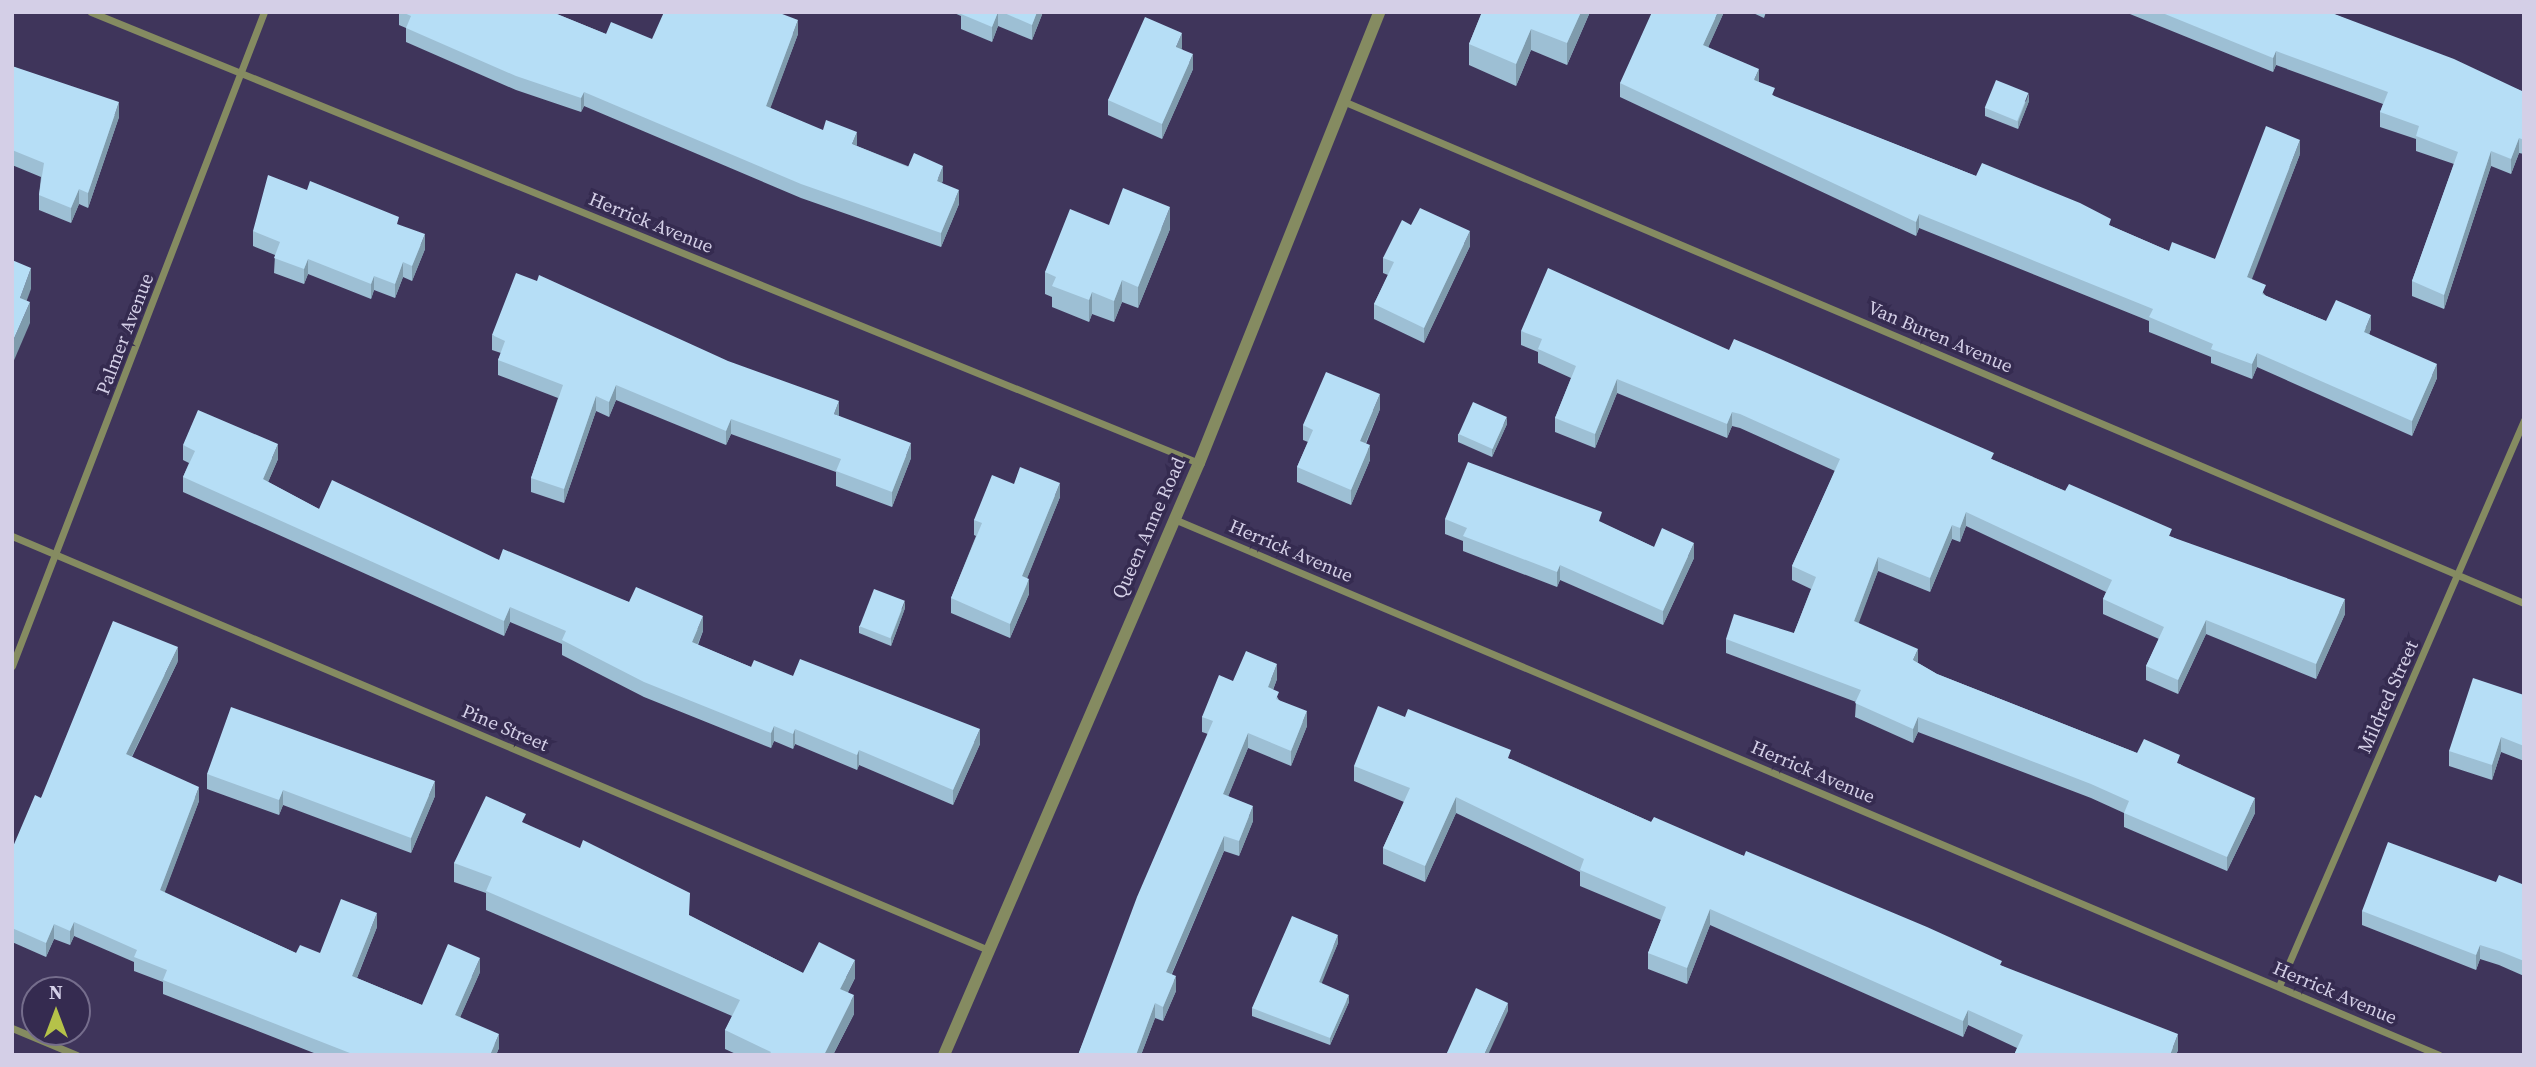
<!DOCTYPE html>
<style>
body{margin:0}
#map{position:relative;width:2536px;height:1067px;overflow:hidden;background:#3f355b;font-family:"Source Serif 4",serif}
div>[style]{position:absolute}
.minor>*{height:7px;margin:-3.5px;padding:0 3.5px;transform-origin:3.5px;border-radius:3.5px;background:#858b61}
.tertiary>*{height:12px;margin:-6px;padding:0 6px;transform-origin:6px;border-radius:6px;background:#858b61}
.wall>*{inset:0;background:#9dbfd4}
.shaded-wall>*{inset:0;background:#7f9bac}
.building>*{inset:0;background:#b6def6;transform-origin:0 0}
span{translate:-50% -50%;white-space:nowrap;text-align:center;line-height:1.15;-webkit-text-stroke:7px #352b50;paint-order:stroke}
.street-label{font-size:19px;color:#d4cfe7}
.frame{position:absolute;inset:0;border:14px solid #d4cfe7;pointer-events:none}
.north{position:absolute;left:21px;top:976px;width:70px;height:70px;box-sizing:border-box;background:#352b50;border:2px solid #756d8c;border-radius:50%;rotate:0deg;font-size:19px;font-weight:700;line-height:28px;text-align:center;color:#d4cfe7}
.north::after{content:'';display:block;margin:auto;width:24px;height:32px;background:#b5c249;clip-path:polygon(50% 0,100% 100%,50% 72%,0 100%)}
</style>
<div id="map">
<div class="minor">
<div style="left:91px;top:12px;width:1196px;rotate:22.15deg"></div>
<div style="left:1343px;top:101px;width:1283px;rotate:23.03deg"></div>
<div style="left:1174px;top:519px;width:1374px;rotate:22.96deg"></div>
<div style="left:12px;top:536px;width:1058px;rotate:22.98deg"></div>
<div style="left:12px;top:666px;width:701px;rotate:-68.93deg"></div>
<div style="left:2279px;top:986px;width:617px;rotate:-66.59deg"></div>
<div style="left:12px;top:1028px;width:70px;rotate:22.6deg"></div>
</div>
<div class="tertiary">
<div style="left:944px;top:1055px;width:645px;rotate:-66.7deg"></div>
<div style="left:1199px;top:463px;width:486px;rotate:-68.2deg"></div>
</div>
<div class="wall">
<div style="clip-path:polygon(399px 12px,552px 12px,606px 34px,652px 39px,798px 34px,770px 108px,857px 146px,943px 180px,942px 183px,959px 204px,941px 247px,801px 198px,584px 106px,581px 112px,516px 90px,406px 42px,406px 28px,399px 25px)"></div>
<div style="clip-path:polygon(952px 12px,1043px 12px,1032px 40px,998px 26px,992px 42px,961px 29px,961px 16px)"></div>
<div style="clip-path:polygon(1482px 12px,1590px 12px,1567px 65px,1531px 50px,1516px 86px,1469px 65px,1469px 44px)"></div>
<div style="clip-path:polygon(1724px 12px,1708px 47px,1759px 82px,1775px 97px,1976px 176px,2111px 226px,2169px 251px,2215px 259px,2300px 154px,2251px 279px,2266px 296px,2326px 321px,2371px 329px,2369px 334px,2437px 378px,2412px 436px,2257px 367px,2252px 379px,2211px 363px,2211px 357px,2149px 332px,2149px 321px,1919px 228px,1916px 236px,1620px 97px,1620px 83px)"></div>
<div style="clip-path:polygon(1751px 12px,1766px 12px,1764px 18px)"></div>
<div style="clip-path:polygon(2125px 12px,2329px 12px,2524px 92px,2524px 154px,2519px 153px,2511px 174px,2491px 166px,2444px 309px,2412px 296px,2412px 281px,2454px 164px,2416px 151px,2416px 139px,2380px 127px,2380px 112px,2383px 104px,2276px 65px,2273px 72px)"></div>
<div style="clip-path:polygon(1182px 49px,1193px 69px,1162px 139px,1108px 115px,1108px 100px)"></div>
<div style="clip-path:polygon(12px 66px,119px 117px,88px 208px,79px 204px,71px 223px,39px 210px,39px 195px,41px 177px,12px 165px)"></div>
<div style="clip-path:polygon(2029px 101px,2018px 129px,1985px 116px,1985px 108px)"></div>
<div style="clip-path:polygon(399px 225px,425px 249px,412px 281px,403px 277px,395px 298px,374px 290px,371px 299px,308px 274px,304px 284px,274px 273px,275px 255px,253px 246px,253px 231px)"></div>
<div style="clip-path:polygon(1109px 225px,1170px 229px,1138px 308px,1122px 302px,1114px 322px,1092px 314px,1089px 322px,1052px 307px,1052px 297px,1045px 294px,1045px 272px)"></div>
<div style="clip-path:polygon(1411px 225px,1470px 246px,1424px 343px,1374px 319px,1374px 304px,1388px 275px,1383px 273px,1383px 258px)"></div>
<div style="clip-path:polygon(1521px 331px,1729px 350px,1994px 460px,2172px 537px,2345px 614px,2316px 679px,2206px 634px,2178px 694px,2146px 680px,2146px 666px,2159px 639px,2103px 614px,2103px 599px,2106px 592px,1966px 526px,1960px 542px,1952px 539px,1930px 592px,1878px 571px,1858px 623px,1918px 663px,1937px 674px,2137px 753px,2180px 764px,2255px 813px,2227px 871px,2124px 827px,2124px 813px,2091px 798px,1918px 732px,1913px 743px,1855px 717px,1856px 702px,1726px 653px,1726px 639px,1794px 633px,1811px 589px,1792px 580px,1792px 566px,1835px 471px,1740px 428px,1732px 426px,1727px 438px,1617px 393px,1595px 448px,1555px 432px,1555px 418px,1571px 378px,1538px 363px,1538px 352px,1521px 345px)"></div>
<div style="clip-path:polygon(492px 335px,839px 416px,911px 458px,892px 507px,836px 486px,836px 472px,731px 434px,726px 445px,616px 400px,609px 417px,596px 411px,564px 503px,531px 492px,531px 478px,558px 398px,498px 375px,498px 360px,501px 353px,492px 350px)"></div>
<div style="clip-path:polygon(1380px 409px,1366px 444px,1370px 460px,1351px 505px,1297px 482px,1297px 467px,1308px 442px,1303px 440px,1303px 425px)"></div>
<div style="clip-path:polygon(1507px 424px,1492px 457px,1458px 442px,1458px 434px)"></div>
<div style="clip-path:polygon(183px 445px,278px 459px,268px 482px,319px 509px,499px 560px,629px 602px,703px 631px,698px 645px,751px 667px,793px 676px,980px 744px,953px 805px,859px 765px,857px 770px,795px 744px,793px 749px,774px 741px,771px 748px,644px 697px,562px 655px,562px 644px,510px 622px,504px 636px,183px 492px,183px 477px,189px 463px,183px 460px)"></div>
<div style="clip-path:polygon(1014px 484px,1060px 497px,1027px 578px,1029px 594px,1010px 638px,951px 613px,951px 598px,976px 536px,974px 535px,974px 520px)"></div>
<div style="clip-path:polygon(1445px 519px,1602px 523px,1654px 547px,1694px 558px,1663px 625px,1560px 580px,1557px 587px,1463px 551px,1463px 541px,1445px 534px)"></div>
<div style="clip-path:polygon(905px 608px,891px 646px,859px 633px,859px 626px)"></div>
<div style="clip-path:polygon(178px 661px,132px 757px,199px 801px,164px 893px,296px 953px,320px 953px,377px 927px,357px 978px,422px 1005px,480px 972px,460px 1017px,499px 1048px,496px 1055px,319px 1055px,163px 994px,163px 982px,134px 971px,134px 962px,74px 936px,70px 945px,54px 939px,46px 957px,12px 942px,12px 849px,41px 798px)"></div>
<div style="clip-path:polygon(1277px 679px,1273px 690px,1279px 700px,1307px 726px,1291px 766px,1248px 748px,1228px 796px,1253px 821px,1239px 856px,1224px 851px,1172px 974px,1176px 991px,1163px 1021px,1155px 1018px,1141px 1055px,1078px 1055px,1208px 734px,1202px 732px,1202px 717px,1233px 681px)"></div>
<div style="clip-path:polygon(2524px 695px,2524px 761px,2501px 752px,2492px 780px,2449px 766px,2449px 751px)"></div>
<div style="clip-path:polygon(1511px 759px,1651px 822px,1744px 856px,2002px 966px,2178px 1050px,2176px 1055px,2014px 1055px,2017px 1048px,1968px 1025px,1963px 1037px,1710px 925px,1687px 984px,1648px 969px,1648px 953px,1661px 920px,1580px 886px,1580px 872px,1456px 813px,1425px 882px,1383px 864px,1383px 848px,1404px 802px,1354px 781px,1354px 766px)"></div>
<div style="clip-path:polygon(207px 774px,435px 796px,411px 853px,283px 805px,279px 815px,207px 789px)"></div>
<div style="clip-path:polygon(526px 824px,690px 916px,803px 973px,855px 978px,848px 992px,854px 1014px,833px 1055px,738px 1055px,725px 1049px,725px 1030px,732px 1016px,486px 910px,486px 893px,454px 882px,454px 863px)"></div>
<div style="clip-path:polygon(2524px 880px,2524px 976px,2499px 965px,2480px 959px,2476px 970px,2362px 925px,2362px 911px,2496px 882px,2522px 884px)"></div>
<div style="clip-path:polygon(1338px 943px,1321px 983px,1349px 1002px,1330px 1045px,1252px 1016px,1252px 1008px)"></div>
</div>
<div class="shaded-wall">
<div style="clip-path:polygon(998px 12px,998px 26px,992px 42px,992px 27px)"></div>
<div style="clip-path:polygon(1037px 12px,1043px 12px,1032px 40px,1032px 25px)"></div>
<div style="clip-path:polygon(1581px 12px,1590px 12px,1567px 65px,1567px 43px)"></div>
<div style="clip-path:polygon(1718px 12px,1724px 12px,1703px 59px,1703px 45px)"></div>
<div style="clip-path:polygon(798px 20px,798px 34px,766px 120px,766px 106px)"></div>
<div style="clip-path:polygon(1531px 29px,1531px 50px,1516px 86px,1516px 64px)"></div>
<div style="clip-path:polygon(1182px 33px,1182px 48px,1176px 62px,1176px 47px)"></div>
<div style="clip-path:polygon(2276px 51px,2276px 65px,2273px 72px,2273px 58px)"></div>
<div style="clip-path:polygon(1193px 54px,1193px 69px,1162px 139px,1162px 124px)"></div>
<div style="clip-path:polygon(1759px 69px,1759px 83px,1754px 80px)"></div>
<div style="clip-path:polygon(584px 92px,584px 106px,581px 112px,581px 98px)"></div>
<div style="clip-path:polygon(2029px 93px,2029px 101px,2018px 129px,2018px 122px)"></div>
<div style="clip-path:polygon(119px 102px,119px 117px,88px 208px,88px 193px)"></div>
<div style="clip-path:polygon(857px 132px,857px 146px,852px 144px)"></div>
<div style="clip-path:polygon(2519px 138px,2519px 153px,2511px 174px,2511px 159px)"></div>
<div style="clip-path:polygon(2300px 140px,2300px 154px,2247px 292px,2247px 277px)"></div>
<div style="clip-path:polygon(2491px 151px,2491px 166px,2444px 309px,2444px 295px)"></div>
<div style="clip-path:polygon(943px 166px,943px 180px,937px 195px,937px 181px)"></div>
<div style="clip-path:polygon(79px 189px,79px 204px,71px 223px,71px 208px)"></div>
<div style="clip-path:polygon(959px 190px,959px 204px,941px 247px,941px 233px)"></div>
<div style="clip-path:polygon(1170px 207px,1170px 229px,1138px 308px,1138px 287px)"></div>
<div style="clip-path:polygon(1919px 214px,1919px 228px,1916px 236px,1916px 222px)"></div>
<div style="clip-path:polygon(1470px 231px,1470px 246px,1424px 343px,1424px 328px)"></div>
<div style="clip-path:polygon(425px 234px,425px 249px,412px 281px,412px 266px)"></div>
<div style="clip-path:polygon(308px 259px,308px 274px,304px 284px,304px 269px)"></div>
<div style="clip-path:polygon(403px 262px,403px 277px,395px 298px,395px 284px)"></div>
<div style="clip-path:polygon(31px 268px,31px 289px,20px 319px,20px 298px)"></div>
<div style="clip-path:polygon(374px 276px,374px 290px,371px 299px,371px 284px)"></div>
<div style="clip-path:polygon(1122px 280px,1122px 302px,1114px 322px,1114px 301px)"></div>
<div style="clip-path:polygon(1092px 292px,1092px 314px,1089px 322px,1089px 300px)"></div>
<div style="clip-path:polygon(30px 302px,30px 323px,12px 365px,12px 343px)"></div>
<div style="clip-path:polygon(2371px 315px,2371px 329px,2364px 346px,2364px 332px)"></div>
<div style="clip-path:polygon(2257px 353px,2257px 367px,2252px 379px,2252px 364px)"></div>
<div style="clip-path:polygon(2437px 364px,2437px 378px,2412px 436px,2412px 421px)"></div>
<div style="clip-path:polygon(1617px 379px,1617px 393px,1595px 448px,1595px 434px)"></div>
<div style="clip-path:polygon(616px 385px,616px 400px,609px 417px,609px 402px)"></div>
<div style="clip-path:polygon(1380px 394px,1380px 409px,1360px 456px,1360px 441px)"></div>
<div style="clip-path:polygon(596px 396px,596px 411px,564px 503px,564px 489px)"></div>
<div style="clip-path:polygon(839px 401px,839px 416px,834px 414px)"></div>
<div style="clip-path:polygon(1732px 412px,1732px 426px,1727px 438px,1727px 424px)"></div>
<div style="clip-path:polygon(1507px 417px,1507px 424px,1492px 457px,1492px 449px)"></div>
<div style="clip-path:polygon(731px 419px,731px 434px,726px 445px,726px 431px)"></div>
<div style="clip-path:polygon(911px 443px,911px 458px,892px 507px,892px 492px)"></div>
<div style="clip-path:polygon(278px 444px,278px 459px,263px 494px,263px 479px)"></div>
<div style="clip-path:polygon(1370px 445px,1370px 460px,1351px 505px,1351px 490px)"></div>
<div style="clip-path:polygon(1060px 483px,1060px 497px,1022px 591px,1022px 576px)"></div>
<div style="clip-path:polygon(1966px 512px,1966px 526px,1960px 542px,1960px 528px)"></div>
<div style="clip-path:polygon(1952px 525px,1952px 539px,1930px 592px,1930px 578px)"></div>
<div style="clip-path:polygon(1694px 543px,1694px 558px,1663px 625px,1663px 611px)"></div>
<div style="clip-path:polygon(1878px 557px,1878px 571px,1854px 636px,1854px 621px)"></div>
<div style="clip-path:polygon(1560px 565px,1560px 580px,1557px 587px,1557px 572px)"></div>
<div style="clip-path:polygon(1029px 579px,1029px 594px,1010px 638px,1010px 624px)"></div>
<div style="clip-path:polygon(2345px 599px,2345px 614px,2316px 679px,2316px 664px)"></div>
<div style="clip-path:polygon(905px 601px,905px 608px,891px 646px,891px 638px)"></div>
<div style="clip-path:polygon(510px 607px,510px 622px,504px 636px,504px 621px)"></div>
<div style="clip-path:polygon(703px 616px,703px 631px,692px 657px,692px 642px)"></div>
<div style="clip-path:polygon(2206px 620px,2206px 634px,2178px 694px,2178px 680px)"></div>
<div style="clip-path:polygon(178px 647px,178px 661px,126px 768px,126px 754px)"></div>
<div style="clip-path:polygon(1918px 649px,1918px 663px,1913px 660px)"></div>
<div style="clip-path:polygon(1277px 664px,1277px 679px,1268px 702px,1268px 687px)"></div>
<div style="clip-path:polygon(1307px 711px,1307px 726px,1291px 766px,1291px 751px)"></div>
<div style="clip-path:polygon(1918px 717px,1918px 732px,1913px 743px,1913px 729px)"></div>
<div style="clip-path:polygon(774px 726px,774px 741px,771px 748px,771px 733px)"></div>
<div style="clip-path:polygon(795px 729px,795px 744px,793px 749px,793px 734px)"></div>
<div style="clip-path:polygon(980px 729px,980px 744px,953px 805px,953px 790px)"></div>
<div style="clip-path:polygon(1248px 733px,1248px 748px,1223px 809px,1223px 794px)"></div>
<div style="clip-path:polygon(2501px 737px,2501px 752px,2492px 780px,2492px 765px)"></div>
<div style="clip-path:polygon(859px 750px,859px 765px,857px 770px,857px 755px)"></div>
<div style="clip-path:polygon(435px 781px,435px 796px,411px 853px,411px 838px)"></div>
<div style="clip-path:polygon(199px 787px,199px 801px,160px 905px,160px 890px)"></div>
<div style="clip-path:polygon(283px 790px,283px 805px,279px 815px,279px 800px)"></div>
<div style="clip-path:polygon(1456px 797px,1456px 813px,1425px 882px,1425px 866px)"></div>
<div style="clip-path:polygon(2255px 798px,2255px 813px,2227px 871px,2227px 857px)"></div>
<div style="clip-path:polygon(1253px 806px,1253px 821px,1239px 856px,1239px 841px)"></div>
<div style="clip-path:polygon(1224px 836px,1224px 851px,1166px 987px,1166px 972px)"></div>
<div style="clip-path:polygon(1710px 909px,1710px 925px,1687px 984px,1687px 968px)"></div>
<div style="clip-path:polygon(377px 913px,377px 927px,352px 990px,352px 976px)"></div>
<div style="clip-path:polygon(74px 922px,74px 936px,70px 945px,70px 931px)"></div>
<div style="clip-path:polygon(54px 924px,54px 939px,46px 957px,46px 943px)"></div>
<div style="clip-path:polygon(1338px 935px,1338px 943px,1319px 990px,1319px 982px)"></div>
<div style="clip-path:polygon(2480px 945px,2480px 959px,2476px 970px,2476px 955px)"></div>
<div style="clip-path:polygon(480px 958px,480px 972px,455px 1029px,455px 1015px)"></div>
<div style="clip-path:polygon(855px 960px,855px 978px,840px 1008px,840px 989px)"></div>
<div style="clip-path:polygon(1176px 976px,1176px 991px,1163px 1021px,1163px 1007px)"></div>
<div style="clip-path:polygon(854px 995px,854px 1014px,833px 1055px,824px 1055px)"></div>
<div style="clip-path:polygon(1349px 995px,1349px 1002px,1330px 1045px,1330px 1038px)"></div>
<div style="clip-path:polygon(1155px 1003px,1155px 1018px,1141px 1055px,1136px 1055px)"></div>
<div style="clip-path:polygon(1508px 1003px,1508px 1011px,1488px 1055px,1484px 1055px)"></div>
<div style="clip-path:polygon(1968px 1010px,1968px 1025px,1963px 1037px,1963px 1021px)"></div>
<div style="clip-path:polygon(499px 1034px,499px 1048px,496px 1055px,490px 1055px)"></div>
<div style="clip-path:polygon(2178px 1034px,2178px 1050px,2176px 1055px,2170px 1055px)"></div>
</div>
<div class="building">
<div style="clip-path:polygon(402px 12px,552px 12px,606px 34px,611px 22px,652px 39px,664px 12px,777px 12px,798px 20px,766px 106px,823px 130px,826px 120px,857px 132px,852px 144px,908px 167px,914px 153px,943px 166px,937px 181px,959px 190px,941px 233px,801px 184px,584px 92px,581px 98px,516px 76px,406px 28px,411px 16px)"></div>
<div style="clip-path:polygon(962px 12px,998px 12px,992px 27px,961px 14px)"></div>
<div style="clip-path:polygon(1002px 12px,1037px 12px,1032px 25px)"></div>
<div style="clip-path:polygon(1482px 12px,1581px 12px,1567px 43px,1531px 29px,1516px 64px,1469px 44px)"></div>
<div style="clip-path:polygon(1652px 12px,1718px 12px,1703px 45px,1759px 69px,1754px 80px,1775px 88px,1772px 95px,1976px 176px,1982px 163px,2080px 203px,2111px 219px,2109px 225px,2169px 251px,2172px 242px,2215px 259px,2266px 126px,2300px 140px,2247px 277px,2266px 285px,2262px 294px,2326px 321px,2336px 300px,2371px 315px,2364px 332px,2437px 364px,2412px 421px,2257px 353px,2252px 364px,2211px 349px,2213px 344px,2149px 317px,2153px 309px,1919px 214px,1916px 222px,1620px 83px)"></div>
<div style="clip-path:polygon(2160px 12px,2329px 12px,2454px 59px,2524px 92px,2524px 140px,2519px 138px,2511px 159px,2491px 151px,2444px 295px,2412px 281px,2458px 152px,2416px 136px,2419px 126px,2380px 112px,2388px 92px,2276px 51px,2273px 58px)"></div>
<div style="clip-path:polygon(1145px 17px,1182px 33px,1176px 47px,1193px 54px,1162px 124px,1108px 100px)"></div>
<div style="clip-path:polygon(12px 66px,119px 102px,88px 193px,79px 189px,71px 208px,39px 195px,44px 163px,12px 150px)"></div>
<div style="left:1996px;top:80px;width:35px;height:30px;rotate:22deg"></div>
<div style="clip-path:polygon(268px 175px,307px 190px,310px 181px,399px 217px,397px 224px,425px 234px,412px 266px,403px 262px,395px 284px,374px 276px,371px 284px,308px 259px,304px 269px,274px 258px,280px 242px,253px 231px)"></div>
<div style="clip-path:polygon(1123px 188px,1170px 207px,1138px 287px,1122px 280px,1114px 301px,1092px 292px,1089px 300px,1052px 286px,1056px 277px,1045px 272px,1070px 209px,1109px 225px)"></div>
<div style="clip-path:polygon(1420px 208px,1470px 231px,1424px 328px,1374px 304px,1394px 262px,1383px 258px,1402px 220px,1411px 225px)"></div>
<div style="clip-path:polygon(12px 260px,31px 268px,20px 298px,30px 302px,12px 343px)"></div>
<div style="clip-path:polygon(1548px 268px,1729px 350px,1734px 339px,1767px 353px,1994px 453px,1991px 459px,2065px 491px,2069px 484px,2172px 529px,2169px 536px,2345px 599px,2316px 664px,2206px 620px,2178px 680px,2146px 666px,2164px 627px,2103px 599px,2112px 580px,1966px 512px,1960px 528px,1952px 525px,1930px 578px,1878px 557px,1854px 621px,1918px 649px,1913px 660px,1937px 674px,2137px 753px,2144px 739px,2180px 755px,2177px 763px,2255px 798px,2227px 857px,2124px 813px,2129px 801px,2091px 784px,1918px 717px,1913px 729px,1855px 703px,1861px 690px,1726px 639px,1734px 614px,1794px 633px,1816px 577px,1792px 566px,1840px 459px,1740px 414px,1732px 412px,1727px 424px,1617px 379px,1595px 434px,1555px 418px,1576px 366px,1538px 349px,1542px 339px,1521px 331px)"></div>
<div style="clip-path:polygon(516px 273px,537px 281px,539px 275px,728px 361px,839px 401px,834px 414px,911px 443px,892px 492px,836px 471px,841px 459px,731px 419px,726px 431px,616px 385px,609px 402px,596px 396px,564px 489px,531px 478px,563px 385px,498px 360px,505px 341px,492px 335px)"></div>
<div style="clip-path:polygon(1326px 372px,1380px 394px,1360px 441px,1370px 445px,1351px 490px,1297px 467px,1313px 430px,1303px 425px)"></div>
<div style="left:1473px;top:402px;width:37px;height:35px;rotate:24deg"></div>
<div style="clip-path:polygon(198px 410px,278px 444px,263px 479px,319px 509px,332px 480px,499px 560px,503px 549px,629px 602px,636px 587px,703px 616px,692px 642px,751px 667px,754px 660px,793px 676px,800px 659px,980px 729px,953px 790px,859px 750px,857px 755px,795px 729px,793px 734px,774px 726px,771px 733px,644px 682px,562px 640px,566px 631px,510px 607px,504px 621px,183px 477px,195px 451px,183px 445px)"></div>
<div style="clip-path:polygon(1468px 462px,1602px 512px,1599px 521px,1654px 547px,1662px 528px,1694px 543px,1663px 611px,1560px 565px,1557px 572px,1463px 536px,1467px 528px,1445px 519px)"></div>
<div style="clip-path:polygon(1020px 467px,1060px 483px,1022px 576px,1029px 579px,1010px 624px,951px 598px,982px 523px,974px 520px,992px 475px,1014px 484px)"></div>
<div style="left:874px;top:589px;width:33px;height:40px;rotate:21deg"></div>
<div style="clip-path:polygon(113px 621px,178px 647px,126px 754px,199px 787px,160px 890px,296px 953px,300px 945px,320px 953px,341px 899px,377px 913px,352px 976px,422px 1005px,448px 944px,480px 958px,455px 1015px,499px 1034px,490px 1055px,355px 1055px,163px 980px,167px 970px,134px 957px,137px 950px,74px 922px,70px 931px,54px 924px,46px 943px,12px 928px,12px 849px,35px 795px,41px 798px)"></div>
<div style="clip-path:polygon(1246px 651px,1277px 664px,1268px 687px,1279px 692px,1276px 699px,1307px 711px,1291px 751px,1248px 733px,1223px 794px,1253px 806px,1239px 841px,1224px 836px,1166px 972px,1176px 976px,1163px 1007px,1155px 1003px,1136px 1055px,1078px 1055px,1137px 897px,1213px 721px,1202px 717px,1219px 675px,1233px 681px)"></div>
<div style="clip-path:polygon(2473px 678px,2524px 695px,2524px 746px,2501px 737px,2492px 765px,2449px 751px)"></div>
<div style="clip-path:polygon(1378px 706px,1405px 717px,1408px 709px,1511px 750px,1508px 758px,1651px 822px,1654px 817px,1744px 856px,1746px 851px,1927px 927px,2002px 961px,2000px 965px,2178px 1034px,2170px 1055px,2014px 1055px,2023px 1035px,1968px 1010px,1963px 1021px,1710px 909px,1687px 968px,1648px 953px,1666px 907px,1580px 870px,1584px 859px,1456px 797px,1425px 866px,1383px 848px,1410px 788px,1354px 766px)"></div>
<div style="clip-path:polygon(231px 707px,435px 781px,411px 838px,283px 790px,279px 800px,207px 774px)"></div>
<div style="clip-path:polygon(486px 796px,526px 814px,522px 822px,580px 848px,583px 840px,690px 893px,689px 915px,803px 973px,819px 942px,855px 960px,840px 989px,854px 995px,824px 1055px,769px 1055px,771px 1052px,725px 1030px,740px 1000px,486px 891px,492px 877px,454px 863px)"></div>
<div style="clip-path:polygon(2388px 842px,2496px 882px,2499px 875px,2522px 884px,2524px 880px,2524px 961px,2499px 951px,2480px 945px,2476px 955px,2362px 911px)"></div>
<div style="clip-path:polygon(1292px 916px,1338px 935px,1319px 982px,1349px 995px,1330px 1038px,1252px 1008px)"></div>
<div style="clip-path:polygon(1476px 988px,1508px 1003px,1484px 1055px,1446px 1055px)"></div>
</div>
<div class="street-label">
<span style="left:651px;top:223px;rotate:22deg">Herrick Avenue</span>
<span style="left:125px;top:334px;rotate:-69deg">Palmer Avenue</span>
<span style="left:1940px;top:337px;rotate:23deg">Van Buren Avenue</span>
<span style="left:1149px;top:528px;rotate:-66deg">Queen Anne Road</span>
<span style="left:1291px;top:551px;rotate:23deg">Herrick Avenue</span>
<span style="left:2388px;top:697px;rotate:-66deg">Mildred Street</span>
<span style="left:505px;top:728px;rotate:23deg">Pine Street</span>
<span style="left:1813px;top:772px;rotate:23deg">Herrick Avenue</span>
<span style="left:2335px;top:993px;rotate:23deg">Herrick Avenue</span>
</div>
<div class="frame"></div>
<div class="north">N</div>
</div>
